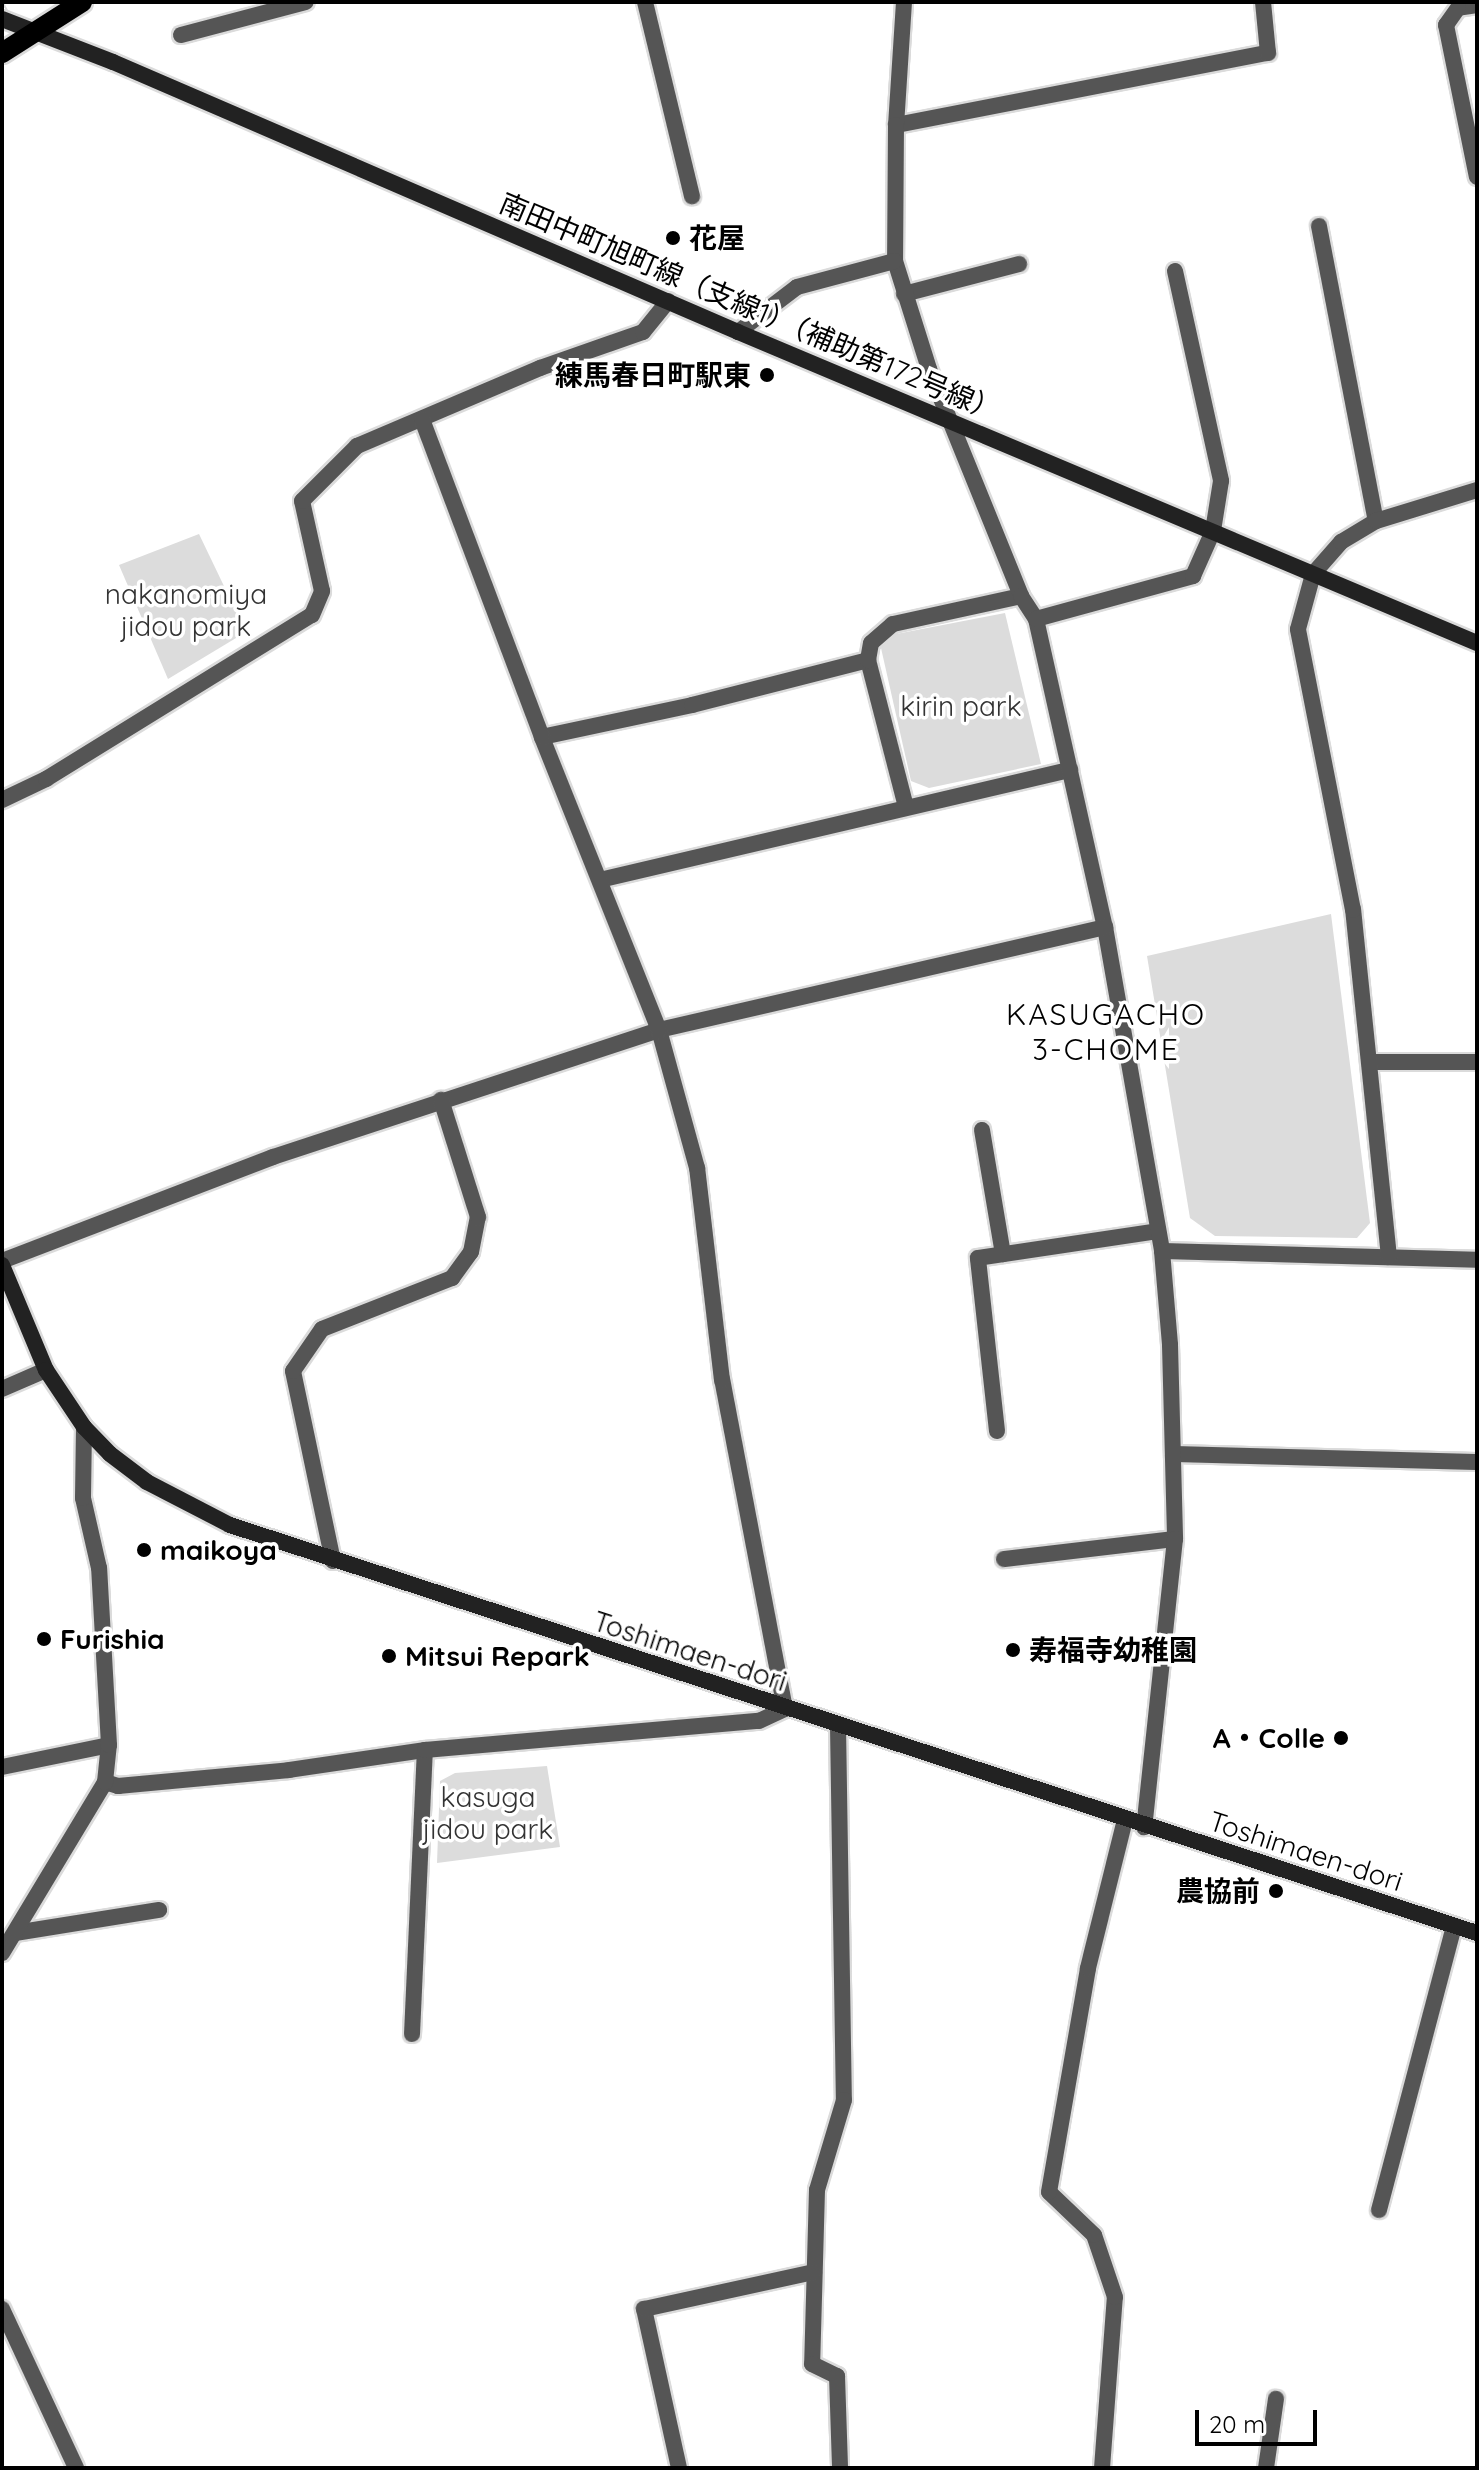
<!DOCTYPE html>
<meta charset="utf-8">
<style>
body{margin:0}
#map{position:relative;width:1479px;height:2470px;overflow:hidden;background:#fff;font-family:Quicksand,"Noto Sans JP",sans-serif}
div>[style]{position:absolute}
.green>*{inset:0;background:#dcdcdc}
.primary-tunnel>*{height:20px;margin-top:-10px;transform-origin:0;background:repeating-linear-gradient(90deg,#d9d9d9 0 20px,transparent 0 30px)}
.roads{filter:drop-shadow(2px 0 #dbdbdb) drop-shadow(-2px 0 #dbdbdb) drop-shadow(0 2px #dbdbdb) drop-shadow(0 -2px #dbdbdb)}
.lane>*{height:16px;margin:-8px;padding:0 8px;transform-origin:8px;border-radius:8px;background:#555}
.street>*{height:16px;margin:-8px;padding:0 8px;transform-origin:8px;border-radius:8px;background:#555}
.secondary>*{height:16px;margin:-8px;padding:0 8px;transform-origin:8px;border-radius:8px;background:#222}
.primary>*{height:20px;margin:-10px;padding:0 10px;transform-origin:10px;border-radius:10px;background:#000}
.dots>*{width:22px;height:22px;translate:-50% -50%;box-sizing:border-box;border:4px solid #fff;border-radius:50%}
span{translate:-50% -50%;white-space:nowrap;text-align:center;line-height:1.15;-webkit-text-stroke:7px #fff;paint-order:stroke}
.poi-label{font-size:28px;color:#000;font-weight:700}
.left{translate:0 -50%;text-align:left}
.right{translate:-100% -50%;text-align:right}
.street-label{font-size:28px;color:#000}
.park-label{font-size:28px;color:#333}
.neighbourhood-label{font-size:30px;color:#000;letter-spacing:2px}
.frame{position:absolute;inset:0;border:4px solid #000;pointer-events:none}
.scale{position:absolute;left:1195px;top:2410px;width:122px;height:36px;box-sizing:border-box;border:4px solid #000;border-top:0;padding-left:10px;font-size:24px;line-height:28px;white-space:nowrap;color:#000;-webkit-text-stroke:6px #fff;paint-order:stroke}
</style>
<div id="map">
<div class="green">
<div style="clip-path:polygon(199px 534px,246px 632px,168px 679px,119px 565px)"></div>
<div style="clip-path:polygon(1005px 613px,1041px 764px,929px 788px,911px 781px,881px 648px,896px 634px)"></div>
<div style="clip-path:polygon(1331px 914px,1370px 1223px,1357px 1238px,1215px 1236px,1190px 1218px,1147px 956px)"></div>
<div style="clip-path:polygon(547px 1766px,560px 1847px,437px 1863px,440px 1781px,455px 1773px)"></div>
</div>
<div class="primary-tunnel">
<div style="left:2px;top:3px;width:2px;rotate:-27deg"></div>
</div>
<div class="roads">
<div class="lane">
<div style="left:645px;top:2px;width:200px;rotate:76.4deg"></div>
<div style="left:896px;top:125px;width:379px;rotate:-11deg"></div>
<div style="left:1268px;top:53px;width:51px;rotate:-95.6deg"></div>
<div style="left:1319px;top:226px;width:300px;rotate:79.1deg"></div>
<div style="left:1175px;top:271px;width:215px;rotate:77.6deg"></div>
<div style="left:1221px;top:481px;width:51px;rotate:99.1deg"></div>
<div style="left:904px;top:294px;width:119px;rotate:-14.6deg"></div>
<div style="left:868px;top:660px;width:152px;rotate:75.5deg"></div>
<div style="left:542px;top:737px;width:153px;rotate:-12deg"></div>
<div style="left:692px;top:705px;width:182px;rotate:-14.3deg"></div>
<div style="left:868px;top:660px;width:17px;rotate:-80deg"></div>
<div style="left:871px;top:643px;width:29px;rotate:-41deg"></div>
<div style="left:893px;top:624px;width:131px;rotate:-12.3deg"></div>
<div style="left:600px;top:880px;width:483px;rotate:-13.2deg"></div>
<div style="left:982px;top:1130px;width:126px;rotate:80.4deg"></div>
<div style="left:997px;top:1431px;width:174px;rotate:-96.3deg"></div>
<div style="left:978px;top:1258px;width:182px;rotate:-8.5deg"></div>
<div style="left:1173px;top:1454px;width:304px;rotate:1.5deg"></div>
<div style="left:1004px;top:1559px;width:172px;rotate:-6.7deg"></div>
<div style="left:838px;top:1726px;width:374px;rotate:89.1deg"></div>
<div style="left:844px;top:2100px;width:94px;rotate:106.7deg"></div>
<div style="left:817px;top:2190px;width:174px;rotate:91.6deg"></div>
<div style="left:812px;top:2364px;width:28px;rotate:26deg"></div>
<div style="left:837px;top:2376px;width:92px;rotate:88.1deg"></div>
<div style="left:2px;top:1767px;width:109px;rotate:-11.6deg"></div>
<div style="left:15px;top:1933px;width:146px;rotate:-9.1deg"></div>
<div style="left:412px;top:2034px;width:284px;rotate:-87.4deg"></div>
<div style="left:1379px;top:2210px;width:294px;rotate:-75.2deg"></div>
<div style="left:679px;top:2468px;width:163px;rotate:-102.4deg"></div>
<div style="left:644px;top:2309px;width:174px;rotate:-12.3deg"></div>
<div style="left:1266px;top:2468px;width:70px;rotate:-81.8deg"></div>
</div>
<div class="street">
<div style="left:904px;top:2px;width:123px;rotate:93.7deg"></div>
<div style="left:896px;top:125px;width:136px;rotate:90.4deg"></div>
<div style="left:895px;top:261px;width:113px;rotate:72.5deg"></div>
<div style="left:929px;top:369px;width:245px;rotate:67.9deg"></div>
<div style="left:1021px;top:596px;width:27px;rotate:57deg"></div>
<div style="left:1036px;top:619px;width:316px;rotate:77.4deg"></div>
<div style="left:1105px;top:927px;width:329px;rotate:80deg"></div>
<div style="left:1162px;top:1251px;width:94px;rotate:85.1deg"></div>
<div style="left:1170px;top:1345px;width:194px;rotate:88.5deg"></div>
<div style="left:1175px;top:1539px;width:290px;rotate:96.1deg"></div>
<div style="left:1477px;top:5px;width:19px;rotate:171deg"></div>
<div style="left:1458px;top:8px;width:21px;rotate:125deg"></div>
<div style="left:1446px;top:25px;width:155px;rotate:78.5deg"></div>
<div style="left:181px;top:35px;width:129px;rotate:-14.8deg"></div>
<div style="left:738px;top:332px;width:74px;rotate:-37.3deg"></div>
<div style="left:797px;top:287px;width:101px;rotate:-14.9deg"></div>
<div style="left:1036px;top:619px;width:163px;rotate:-15.3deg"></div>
<div style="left:1193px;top:576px;width:49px;rotate:-66deg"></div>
<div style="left:2px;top:800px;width:49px;rotate:-25.5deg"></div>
<div style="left:46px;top:779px;width:312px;rotate:-31.7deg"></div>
<div style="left:312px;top:615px;width:26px;rotate:-67deg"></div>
<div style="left:322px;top:591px;width:92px;rotate:-102.5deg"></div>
<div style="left:302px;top:501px;width:78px;rotate:-45deg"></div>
<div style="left:357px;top:446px;width:199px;rotate:-23.1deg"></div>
<div style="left:540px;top:368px;width:109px;rotate:-19.3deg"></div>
<div style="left:643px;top:332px;width:40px;rotate:-51deg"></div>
<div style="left:1370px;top:1062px;width:107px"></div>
<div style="left:1162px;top:1251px;width:315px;rotate:1.6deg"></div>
<div style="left:1389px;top:1257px;width:349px;rotate:-95.9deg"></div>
<div style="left:1353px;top:910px;width:286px;rotate:-101.1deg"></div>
<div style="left:1298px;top:629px;width:57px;rotate:-74.7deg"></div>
<div style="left:1313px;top:574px;width:43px;rotate:-48.8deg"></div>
<div style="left:1341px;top:542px;width:41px;rotate:-31deg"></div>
<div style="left:1376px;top:521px;width:106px;rotate:-17.1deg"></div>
<div style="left:2px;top:1261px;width:290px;rotate:-21deg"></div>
<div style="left:273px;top:1157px;width:406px;rotate:-18.2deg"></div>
<div style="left:659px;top:1030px;width:458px;rotate:-13deg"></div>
<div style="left:2px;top:1389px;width:48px;rotate:-23.4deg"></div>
<div style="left:333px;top:1561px;width:194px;rotate:-101.9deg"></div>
<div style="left:293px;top:1371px;width:51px;rotate:-55.4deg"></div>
<div style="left:322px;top:1329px;width:140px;rotate:-21.4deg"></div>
<div style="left:452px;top:1278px;width:32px;rotate:-54deg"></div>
<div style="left:471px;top:1252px;width:36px;rotate:-79deg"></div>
<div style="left:478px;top:1217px;width:123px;rotate:-107.5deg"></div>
<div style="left:105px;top:1782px;width:14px;rotate:17deg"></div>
<div style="left:118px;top:1786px;width:172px;rotate:-5.3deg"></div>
<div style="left:289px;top:1770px;width:137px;rotate:-8.4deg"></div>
<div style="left:425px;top:1750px;width:335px;rotate:-5deg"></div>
<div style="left:759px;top:1721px;width:29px;rotate:-25deg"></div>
<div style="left:785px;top:1709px;width:335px;rotate:-100.8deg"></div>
<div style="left:722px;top:1380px;width:213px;rotate:-96.7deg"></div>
<div style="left:697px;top:1168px;width:143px;rotate:-105.4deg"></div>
<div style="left:659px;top:1030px;width:315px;rotate:-111.8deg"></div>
<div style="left:542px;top:737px;width:339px;rotate:-110.7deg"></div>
<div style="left:2px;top:1953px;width:200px;rotate:-58.9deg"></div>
<div style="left:105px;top:1782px;width:37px;rotate:-84deg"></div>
<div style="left:109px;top:1745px;width:177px;rotate:-93.2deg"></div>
<div style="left:99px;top:1568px;width:72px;rotate:-102.9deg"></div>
<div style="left:83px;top:1498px;width:71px;rotate:-89.2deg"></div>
<div style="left:2px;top:2309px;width:175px;rotate:65deg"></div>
<div style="left:1102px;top:2468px;width:171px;rotate:-85.7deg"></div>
<div style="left:1115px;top:2297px;width:65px;rotate:-108.7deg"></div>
<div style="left:1094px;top:2235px;width:62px;rotate:-136.3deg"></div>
<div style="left:1049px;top:2192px;width:227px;rotate:-80.1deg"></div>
<div style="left:1088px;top:1968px;width:153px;rotate:-76deg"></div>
</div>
<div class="secondary">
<div style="left:2px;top:19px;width:119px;rotate:21.2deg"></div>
<div style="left:113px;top:62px;width:681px;rotate:23.36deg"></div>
<div style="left:738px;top:332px;width:802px;rotate:22.82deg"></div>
<div style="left:2px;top:1265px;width:114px;rotate:67.3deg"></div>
<div style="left:46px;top:1370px;width:69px;rotate:56.3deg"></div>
<div style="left:84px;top:1427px;width:37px;rotate:46deg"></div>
<div style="left:110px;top:1454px;width:46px;rotate:37.1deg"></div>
<div style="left:147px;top:1482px;width:93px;rotate:27.4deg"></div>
<div style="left:230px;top:1525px;width:1312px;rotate:18.12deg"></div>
</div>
<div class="primary">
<div style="left:2px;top:53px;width:95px;rotate:-32.5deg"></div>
</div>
</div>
<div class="dots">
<div style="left:673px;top:238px;background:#000"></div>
<div style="left:767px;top:375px;background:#000"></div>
<div style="left:144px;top:1550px;background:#000"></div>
<div style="left:44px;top:1639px;background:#000"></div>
<div style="left:1013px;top:1650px;background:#000"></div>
<div style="left:389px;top:1656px;background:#000"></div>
<div style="left:1341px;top:1738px;background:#000"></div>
<div style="left:1276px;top:1891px;background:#000"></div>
</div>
<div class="poi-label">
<span class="left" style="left:689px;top:238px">花屋</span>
<span class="right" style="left:751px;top:375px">練馬春日町駅東</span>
<span class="left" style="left:160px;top:1550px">maikoya</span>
<span class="left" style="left:60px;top:1639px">Furishia</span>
<span class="left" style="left:1029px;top:1650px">寿福寺幼稚園</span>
<span class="left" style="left:405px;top:1656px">Mitsui Repark</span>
<span class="right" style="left:1325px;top:1738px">A・Colle</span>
<span class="right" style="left:1260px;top:1891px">農協前</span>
</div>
<div class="street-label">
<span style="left:750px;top:307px;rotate:23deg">南田中町旭町線（支線1）（補助第172号線）</span>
<span style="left:690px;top:1651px;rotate:18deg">Toshimaen-dori</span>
<span style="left:1306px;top:1851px;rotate:18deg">Toshimaen-dori</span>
</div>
<div class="park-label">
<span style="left:186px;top:610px">nakanomiya<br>jidou park</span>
<span style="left:961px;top:706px">kirin park</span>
<span style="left:488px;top:1813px">kasuga<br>jidou park</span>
</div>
<div class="neighbourhood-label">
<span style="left:1106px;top:1031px">KASUGACHO<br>3-CHOME</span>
</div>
<div class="frame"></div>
<div class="scale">20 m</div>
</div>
